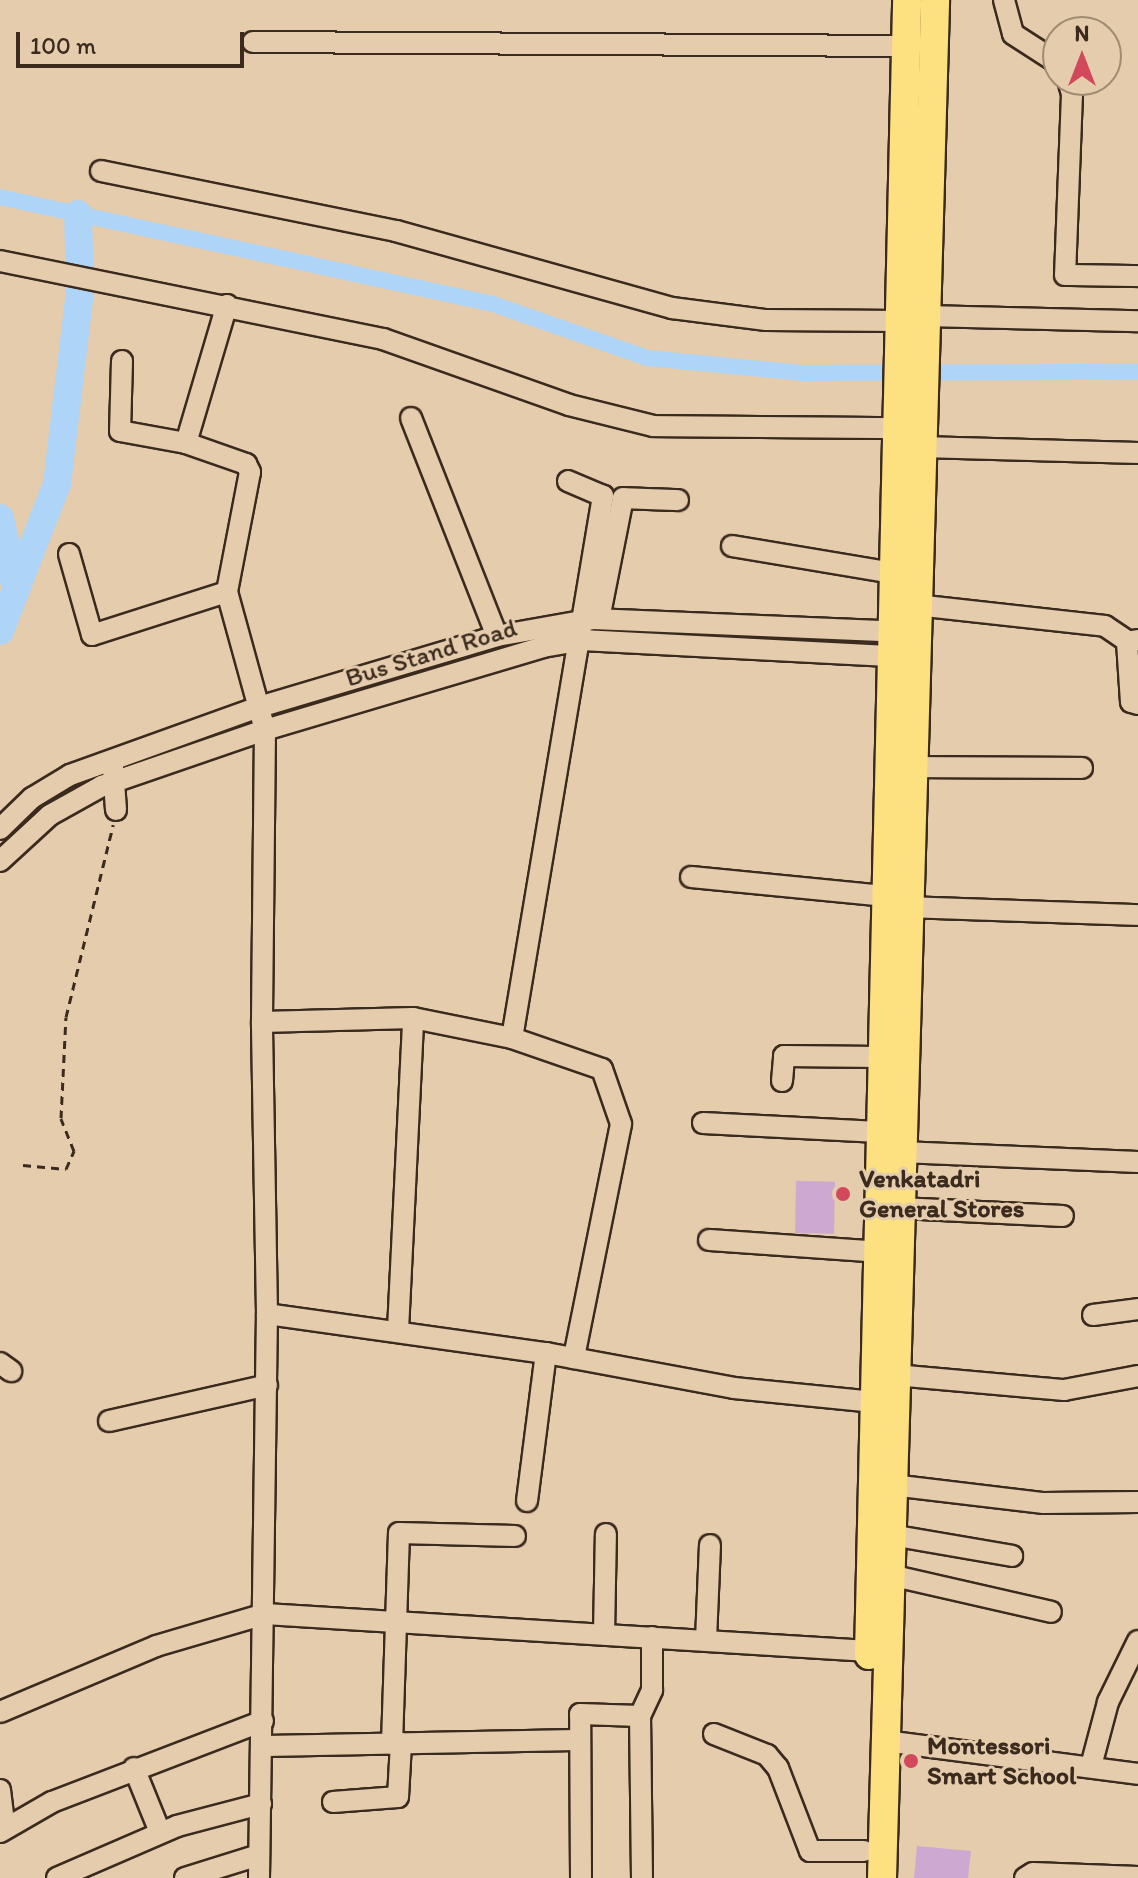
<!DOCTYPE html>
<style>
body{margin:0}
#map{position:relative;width:1138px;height:1878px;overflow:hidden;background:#e4ccac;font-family:Itim,sans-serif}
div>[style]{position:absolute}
.canal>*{height:16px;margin:-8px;padding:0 8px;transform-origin:8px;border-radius:8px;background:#aed5f8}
.river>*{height:28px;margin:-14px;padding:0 14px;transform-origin:14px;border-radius:14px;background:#aed5f8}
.building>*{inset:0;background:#cda8d0;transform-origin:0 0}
.path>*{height:3px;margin-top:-1.5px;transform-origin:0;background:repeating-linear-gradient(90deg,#3b2a1e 0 8px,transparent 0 14px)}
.roads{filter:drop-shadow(2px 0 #3b2a1e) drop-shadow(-2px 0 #3b2a1e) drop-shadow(0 2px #3b2a1e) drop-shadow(0 -2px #3b2a1e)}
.minor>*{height:20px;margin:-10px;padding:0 10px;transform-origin:10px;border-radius:10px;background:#e4ccac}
.highway>*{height:28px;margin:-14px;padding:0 14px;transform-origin:14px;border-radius:14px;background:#fde080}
.dots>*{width:22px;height:22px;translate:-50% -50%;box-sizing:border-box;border:4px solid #e4ccac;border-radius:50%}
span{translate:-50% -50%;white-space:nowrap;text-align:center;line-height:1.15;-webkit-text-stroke:6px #e4ccac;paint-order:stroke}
.street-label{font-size:26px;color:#3b2a1e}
.poi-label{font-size:26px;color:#3b2a1e;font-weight:700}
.left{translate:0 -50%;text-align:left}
.north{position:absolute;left:1042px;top:16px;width:80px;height:80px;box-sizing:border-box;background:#e4ccac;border:2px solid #a08b73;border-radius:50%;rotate:0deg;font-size:22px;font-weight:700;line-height:32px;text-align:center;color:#3b2a1e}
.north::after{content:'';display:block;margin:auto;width:28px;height:36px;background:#d1495b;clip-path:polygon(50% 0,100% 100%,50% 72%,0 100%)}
.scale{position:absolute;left:16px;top:32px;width:228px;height:36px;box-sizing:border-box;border:4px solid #3b2a1e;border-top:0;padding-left:10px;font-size:24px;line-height:28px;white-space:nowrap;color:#3b2a1e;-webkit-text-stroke:6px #e4ccac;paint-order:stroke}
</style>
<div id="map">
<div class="canal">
<div style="left:0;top:197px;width:504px;rotate:12.25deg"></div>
<div style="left:493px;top:304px;width:163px;rotate:19.3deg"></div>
<div style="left:647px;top:358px;width:157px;rotate:5.5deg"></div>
<div style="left:803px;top:373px;width:335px;rotate:-0.2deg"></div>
</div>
<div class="river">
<div style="left:0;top:518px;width:73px;rotate:77.3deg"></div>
<div style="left:16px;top:589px;width:45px;rotate:110.9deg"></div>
<div style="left:16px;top:589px;width:113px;rotate:-68.7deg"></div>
<div style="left:57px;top:484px;width:195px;rotate:-83.2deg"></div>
<div style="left:80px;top:290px;width:76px;rotate:-91.5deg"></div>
</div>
<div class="building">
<div style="left:796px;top:1181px;width:39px;height:52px;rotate:1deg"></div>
<div style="clip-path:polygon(917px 1846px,971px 1851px,968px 1878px,914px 1878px)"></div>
</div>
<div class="path">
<div style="left:23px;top:1165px;width:43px;rotate:5.3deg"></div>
<div style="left:66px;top:1169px;width:20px;rotate:-66deg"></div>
<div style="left:74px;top:1151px;width:35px;rotate:-112deg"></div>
<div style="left:61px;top:1118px;width:101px;rotate:-87.2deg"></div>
<div style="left:66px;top:1017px;width:198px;rotate:-76.2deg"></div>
</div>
<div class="roads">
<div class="minor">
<div style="left:1004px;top:0;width:35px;rotate:75deg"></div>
<div style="left:1013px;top:34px;width:54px;rotate:32.8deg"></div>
<div style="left:253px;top:42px;width:653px;rotate:0.35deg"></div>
<div style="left:1068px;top:80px;width:15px;rotate:74deg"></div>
<div style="left:1072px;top:94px;width:181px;rotate:92.2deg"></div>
<div style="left:1065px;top:275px;width:73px;rotate:0.8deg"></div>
<div style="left:101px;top:171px;width:301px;rotate:11.5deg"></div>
<div style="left:396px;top:231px;width:287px;rotate:15.6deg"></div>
<div style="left:672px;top:308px;width:95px;rotate:7.3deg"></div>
<div style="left:766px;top:320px;width:134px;rotate:0.4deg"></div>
<div style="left:0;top:261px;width:391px;rotate:11.5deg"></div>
<div style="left:383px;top:339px;width:197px;rotate:19.5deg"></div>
<div style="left:569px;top:405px;width:87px;rotate:14deg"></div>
<div style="left:653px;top:426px;width:244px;rotate:0.5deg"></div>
<div style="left:926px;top:316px;width:212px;rotate:1.4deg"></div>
<div style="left:122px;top:361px;width:70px;rotate:91.6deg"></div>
<div style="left:120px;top:431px;width:67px;rotate:10.3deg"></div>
<div style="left:186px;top:443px;width:64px;rotate:19.3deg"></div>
<div style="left:246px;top:464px;width:9px;rotate:63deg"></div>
<div style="left:250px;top:472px;width:122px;rotate:100.9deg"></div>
<div style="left:227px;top:592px;width:143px;rotate:74.6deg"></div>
<div style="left:265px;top:730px;width:292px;rotate:90.6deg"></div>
<div style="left:262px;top:1022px;width:151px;rotate:-1.5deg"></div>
<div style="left:413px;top:1018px;width:101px;rotate:11.4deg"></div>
<div style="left:512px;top:1038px;width:550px;rotate:-80.47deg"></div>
<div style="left:603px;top:496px;width:38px;rotate:-157deg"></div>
<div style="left:411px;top:418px;width:234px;rotate:68.5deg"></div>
<div style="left:186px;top:443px;width:144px;rotate:-73.5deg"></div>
<div style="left:922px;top:447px;width:216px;rotate:1.6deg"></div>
<div style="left:732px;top:546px;width:163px;rotate:9.5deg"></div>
<div style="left:69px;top:554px;width:84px;rotate:74.1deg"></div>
<div style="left:92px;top:635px;width:142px;rotate:-17.7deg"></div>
<div style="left:916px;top:605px;width:190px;rotate:6.3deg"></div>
<div style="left:1105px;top:626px;width:27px;rotate:34deg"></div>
<div style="left:599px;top:619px;width:123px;rotate:-78.8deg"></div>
<div style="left:623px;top:498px;width:55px;rotate:2.1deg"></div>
<div style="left:1138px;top:640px;width:11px;rotate:170deg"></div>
<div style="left:1127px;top:642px;width:60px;rotate:86.2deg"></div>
<div style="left:1131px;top:702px;width:7px;rotate:16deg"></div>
<div style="left:912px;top:767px;width:170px;rotate:0.3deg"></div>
<div style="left:113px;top:768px;width:42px;rotate:85.9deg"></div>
<div style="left:0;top:829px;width:45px;rotate:-44.1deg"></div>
<div style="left:32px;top:798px;width:44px;rotate:-31.2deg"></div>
<div style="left:70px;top:775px;width:201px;rotate:-19.8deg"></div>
<div style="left:259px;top:707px;width:248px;rotate:-16.6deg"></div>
<div style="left:497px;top:636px;width:97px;rotate:-10deg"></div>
<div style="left:593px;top:619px;width:312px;rotate:2.4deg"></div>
<div style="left:0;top:861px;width:68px;rotate:-42.6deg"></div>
<div style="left:50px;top:815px;width:60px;rotate:-29.1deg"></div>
<div style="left:102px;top:786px;width:172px;rotate:-19deg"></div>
<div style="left:265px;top:730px;width:290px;rotate:-16.6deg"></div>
<div style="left:543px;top:647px;width:40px;rotate:-10deg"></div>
<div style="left:582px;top:640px;width:321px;rotate:3deg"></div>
<div style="left:691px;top:877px;width:194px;rotate:5.6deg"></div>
<div style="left:908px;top:907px;width:230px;rotate:2deg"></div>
<div style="left:512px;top:1038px;width:95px;rotate:19deg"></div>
<div style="left:602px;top:1069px;width:58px;rotate:70.9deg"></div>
<div style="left:621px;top:1124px;width:239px;rotate:101.4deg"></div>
<div style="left:782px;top:1081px;width:25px;rotate:-85deg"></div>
<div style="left:784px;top:1056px;width:96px;rotate:0.6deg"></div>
<div style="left:703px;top:1123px;width:176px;rotate:2.9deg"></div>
<div style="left:901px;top:1152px;width:237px;rotate:2.4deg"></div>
<div style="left:900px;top:1208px;width:163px;rotate:2.8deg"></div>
<div style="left:709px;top:1240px;width:170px;rotate:4deg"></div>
<div style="left:267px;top:1314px;width:282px;rotate:8deg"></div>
<div style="left:546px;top:1353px;width:191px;rotate:10.5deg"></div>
<div style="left:734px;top:1388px;width:141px;rotate:5.7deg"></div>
<div style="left:1093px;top:1315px;width:45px;rotate:-7.6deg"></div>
<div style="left:398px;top:1330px;width:312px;rotate:-87.2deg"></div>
<div style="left:0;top:1363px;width:14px;rotate:36deg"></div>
<div style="left:895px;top:1375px;width:170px;rotate:5.1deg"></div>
<div style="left:1064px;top:1390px;width:75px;rotate:-10.7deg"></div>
<div style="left:109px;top:1421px;width:162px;rotate:-12.8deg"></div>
<div style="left:892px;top:1485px;width:153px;rotate:6.8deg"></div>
<div style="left:1044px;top:1503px;width:94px;rotate:-0.6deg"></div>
<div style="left:527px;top:1501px;width:149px;rotate:-82.7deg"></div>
<div style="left:891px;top:1535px;width:123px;rotate:9.8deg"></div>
<div style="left:890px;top:1575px;width:165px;rotate:12.9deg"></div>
<div style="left:604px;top:1634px;width:100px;rotate:-88.9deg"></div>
<div style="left:706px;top:1640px;width:95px;rotate:-87.6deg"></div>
<div style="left:0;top:1712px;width:169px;rotate:-22.9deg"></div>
<div style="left:156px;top:1646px;width:114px;rotate:-16.4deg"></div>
<div style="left:265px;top:1614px;width:605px;rotate:3.51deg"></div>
<div style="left:714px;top:1734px;width:57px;rotate:21.6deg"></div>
<div style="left:767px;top:1755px;width:17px;rotate:50deg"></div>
<div style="left:778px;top:1768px;width:89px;rotate:68.9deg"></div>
<div style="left:810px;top:1851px;width:54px"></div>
<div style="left:885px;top:1741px;width:255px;rotate:7.4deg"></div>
<div style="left:392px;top:1744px;width:211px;rotate:-88.1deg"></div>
<div style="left:399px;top:1533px;width:116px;rotate:1.5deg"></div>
<div style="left:263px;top:1746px;width:316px;rotate:-1.1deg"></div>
<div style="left:1091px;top:1766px;width:66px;rotate:-75.1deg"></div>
<div style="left:1108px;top:1702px;width:68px;rotate:-63.8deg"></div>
<div style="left:134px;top:1768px;width:69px;rotate:67.9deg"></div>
<div style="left:0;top:1790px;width:39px;rotate:83deg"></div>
<div style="left:333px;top:1802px;width:65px;rotate:-4.4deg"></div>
<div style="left:398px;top:1797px;width:54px;rotate:-86.8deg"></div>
<div style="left:0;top:1832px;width:60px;rotate:-30deg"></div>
<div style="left:52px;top:1802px;width:226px;rotate:-21deg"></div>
<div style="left:57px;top:1878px;width:131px;rotate:-23.4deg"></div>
<div style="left:177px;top:1826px;width:87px;rotate:-14.7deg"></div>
<div style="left:185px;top:1878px;width:77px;rotate:-17.3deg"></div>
<div style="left:259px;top:1878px;width:564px;rotate:-89.19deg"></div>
<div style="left:267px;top:1314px;width:292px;rotate:-91deg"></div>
<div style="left:581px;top:1878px;width:164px;rotate:-90.3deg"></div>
<div style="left:580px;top:1714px;width:60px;rotate:1.9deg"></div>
<div style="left:642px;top:1878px;width:162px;rotate:-90.7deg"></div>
<div style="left:640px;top:1716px;width:29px;rotate:-65deg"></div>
<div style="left:652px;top:1690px;width:53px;rotate:-90deg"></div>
<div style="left:1025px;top:1878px;width:9px;rotate:-32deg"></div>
<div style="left:1033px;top:1873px;width:105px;rotate:2.2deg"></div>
</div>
<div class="highway">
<div style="left:869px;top:1655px;width:1655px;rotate:-88.68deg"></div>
<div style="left:882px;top:1878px;width:1879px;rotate:-88.38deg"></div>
</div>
</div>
<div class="dots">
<div style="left:843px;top:1194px;background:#d1495b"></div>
<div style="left:911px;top:1761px;background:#d1495b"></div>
</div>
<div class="street-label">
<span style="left:431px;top:653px;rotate:-17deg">Bus Stand Road</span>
</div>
<div class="poi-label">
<span class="left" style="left:859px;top:1194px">Venkatadri<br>General Stores</span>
<span class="left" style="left:927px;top:1761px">Montessori<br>Smart School</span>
</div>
<div class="north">N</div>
<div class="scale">100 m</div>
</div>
